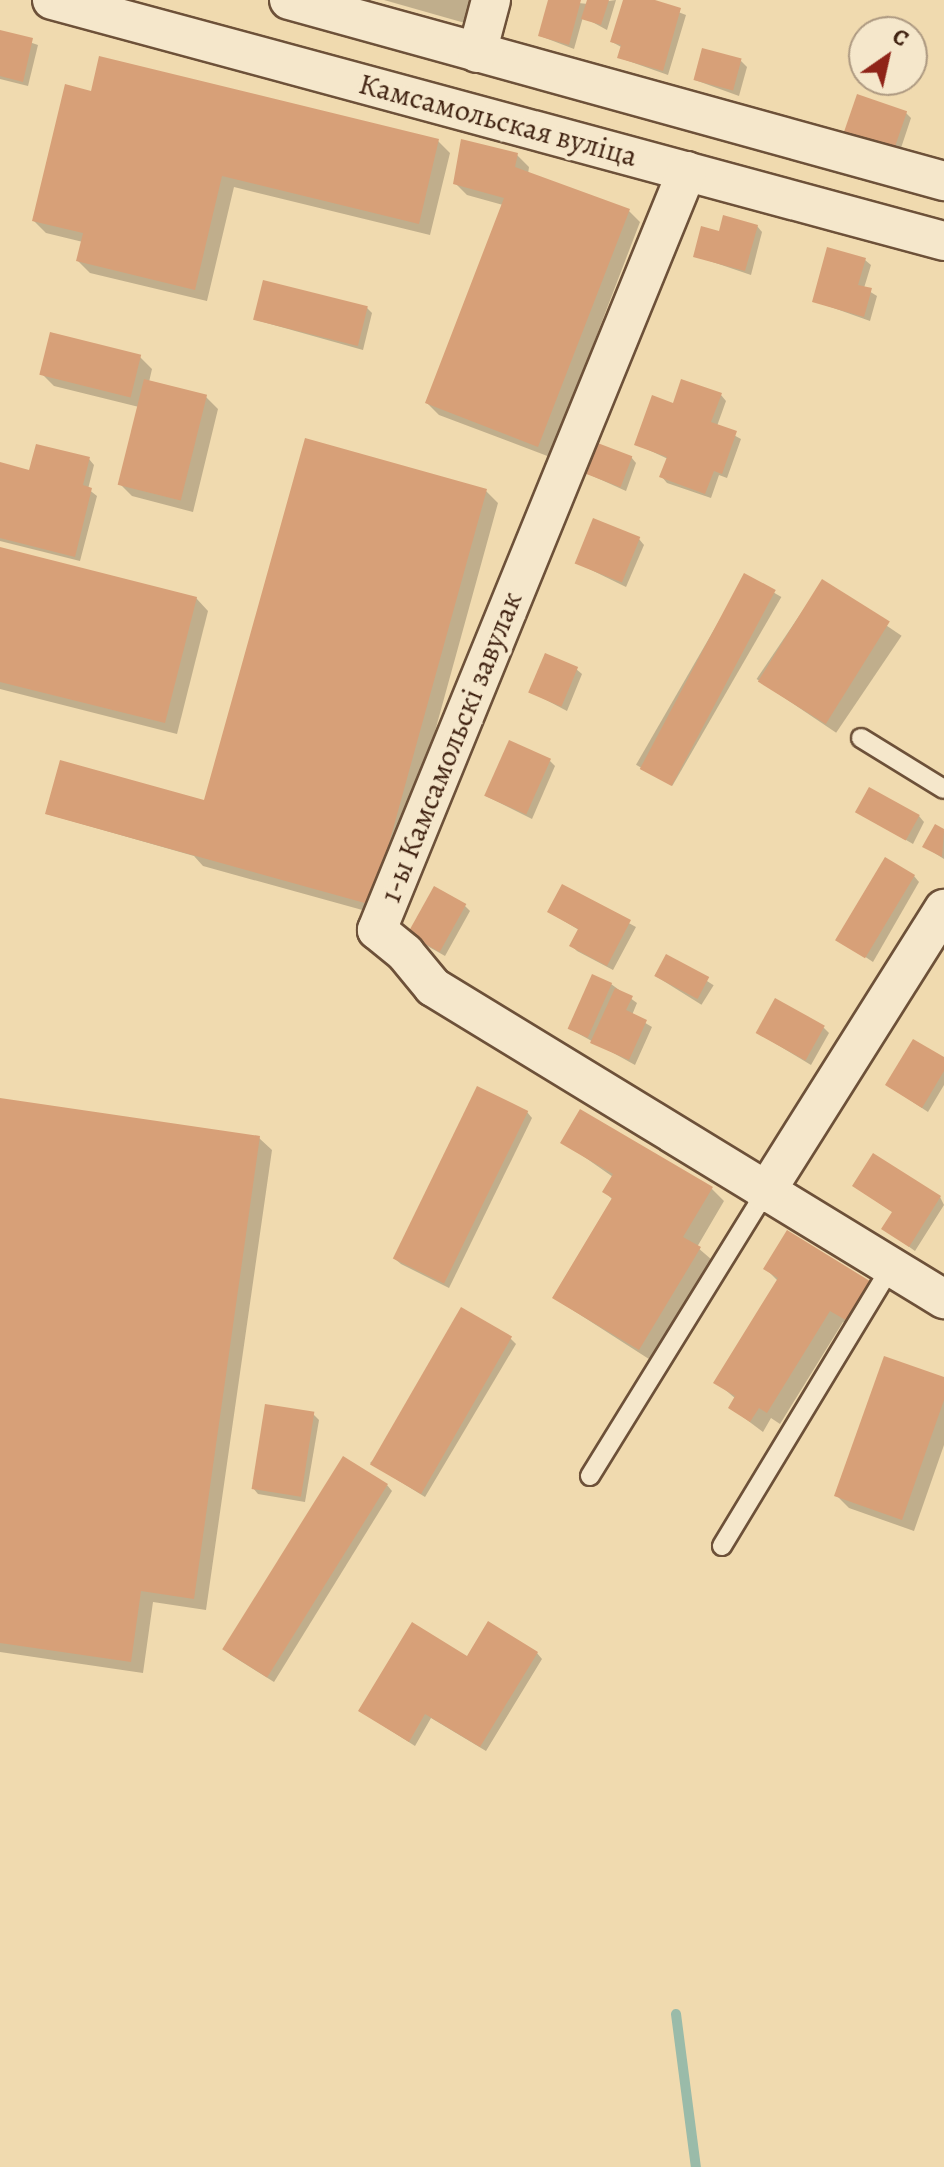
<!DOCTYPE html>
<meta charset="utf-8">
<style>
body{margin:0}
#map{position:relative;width:944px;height:2167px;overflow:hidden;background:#f0daaf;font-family:Alegreya,serif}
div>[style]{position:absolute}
.shadow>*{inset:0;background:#0003;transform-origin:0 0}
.stream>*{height:10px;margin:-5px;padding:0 5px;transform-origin:5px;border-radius:5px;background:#9abba9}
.building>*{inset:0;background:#d7a078;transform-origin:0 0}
.roads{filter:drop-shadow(2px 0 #6d5139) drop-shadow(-2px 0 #6d5139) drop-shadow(0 2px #6d5139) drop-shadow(0 -2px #6d5139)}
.service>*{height:18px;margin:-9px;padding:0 9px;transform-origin:9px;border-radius:9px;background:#f5e7cb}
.minor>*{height:38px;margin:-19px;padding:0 19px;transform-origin:19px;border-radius:19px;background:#f5e7cb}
span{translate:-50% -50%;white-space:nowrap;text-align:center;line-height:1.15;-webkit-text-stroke:8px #f5e7cb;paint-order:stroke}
.street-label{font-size:30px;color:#412312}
.north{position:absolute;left:848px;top:16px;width:80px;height:80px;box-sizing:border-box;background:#f5e7cb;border:2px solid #ad9981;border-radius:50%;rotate:34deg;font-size:22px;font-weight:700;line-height:32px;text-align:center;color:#412312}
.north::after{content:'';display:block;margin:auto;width:28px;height:36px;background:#8f2418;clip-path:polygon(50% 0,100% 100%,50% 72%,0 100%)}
</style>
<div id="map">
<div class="shadow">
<div style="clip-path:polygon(384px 0,486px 0,479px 27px)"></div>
<div style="clip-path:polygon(550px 0,588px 4px,616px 0,607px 30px,583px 17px,574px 49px,540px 36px)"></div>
<div style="clip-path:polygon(625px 0,647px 0,686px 15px,668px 75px,620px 58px,623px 48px,612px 42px)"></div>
<div style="clip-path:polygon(0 32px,38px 45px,28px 86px,0 79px)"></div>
<div style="clip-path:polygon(741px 61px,747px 67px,739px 96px,695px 80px)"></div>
<div style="clip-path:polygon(92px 93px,438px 141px,450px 153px,430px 235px,234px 187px,207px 301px,90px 273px,78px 261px,83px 242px,46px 233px,34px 221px)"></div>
<div style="clip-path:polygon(905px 112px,911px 118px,898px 157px,851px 140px)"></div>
<div style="clip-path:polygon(517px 155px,529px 167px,528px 174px,628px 210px,640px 222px,550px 457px,439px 415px,427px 403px,503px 205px,467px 195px,455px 183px)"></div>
<div style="clip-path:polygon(757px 226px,762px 232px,751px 275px,695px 256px)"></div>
<div style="clip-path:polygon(865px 260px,871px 265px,864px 288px,877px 296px,870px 321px,814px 301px)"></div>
<div style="clip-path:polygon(367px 308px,372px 313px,363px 350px,256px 320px)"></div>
<div style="clip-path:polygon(140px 357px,152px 369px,149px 382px,206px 397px,218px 409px,193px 512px,132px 496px,120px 484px,139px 407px,54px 386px,42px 374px)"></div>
<div style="clip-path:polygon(721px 395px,726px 401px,717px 426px,741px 439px,727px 478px,719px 475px,711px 498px,667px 483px,662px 477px,668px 459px,636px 444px,674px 405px)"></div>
<div style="clip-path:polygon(631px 457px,636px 463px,626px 491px,586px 473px)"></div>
<div style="clip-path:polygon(89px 459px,94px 465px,88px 489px,97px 496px,80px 561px,0 541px,0 465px,31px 472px)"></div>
<div style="clip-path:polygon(486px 491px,498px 503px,384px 916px,203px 866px,194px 856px,47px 814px,206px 802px)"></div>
<div style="clip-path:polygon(639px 539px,644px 545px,626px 587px,577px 563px)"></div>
<div style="clip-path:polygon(0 549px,196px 598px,208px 611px,177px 734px,0 689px)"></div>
<div style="left:745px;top:576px;width:42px;height:218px;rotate:30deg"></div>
<div style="left:822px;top:582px;width:96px;height:117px;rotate:34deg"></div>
<div style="clip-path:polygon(576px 669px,582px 674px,567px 711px,531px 692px)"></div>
<div style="clip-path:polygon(550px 761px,555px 766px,532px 819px,486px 796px)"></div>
<div style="clip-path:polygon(858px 812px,919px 816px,924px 822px,913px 844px)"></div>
<div style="clip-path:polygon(936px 827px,944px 831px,944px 859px,925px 847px)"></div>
<div style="clip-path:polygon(914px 876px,919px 882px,873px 962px,840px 940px)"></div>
<div style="clip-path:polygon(562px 887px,636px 927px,613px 970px,577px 951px,571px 945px,579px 930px,549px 912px)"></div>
<div style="clip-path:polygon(464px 905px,470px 911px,445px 956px,415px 939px)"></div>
<div style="left:667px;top:956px;width:55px;height:23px;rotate:32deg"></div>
<div style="clip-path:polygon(611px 984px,637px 1003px,632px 1015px,652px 1027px,635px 1065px,570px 1029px)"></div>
<div style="clip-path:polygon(824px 1028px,829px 1033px,811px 1065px,758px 1033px)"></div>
<div style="clip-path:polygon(944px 1059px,944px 1085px,928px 1112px,887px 1085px)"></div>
<div style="clip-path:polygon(0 1101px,259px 1138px,272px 1150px,206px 1610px,153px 1602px,143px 1673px,0 1652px)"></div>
<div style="clip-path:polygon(527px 1112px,532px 1118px,449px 1288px,401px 1264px,395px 1259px)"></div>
<div style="clip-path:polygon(563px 1142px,712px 1189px,724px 1201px,697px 1247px,712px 1260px,652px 1361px,554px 1298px,613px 1200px,605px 1192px,613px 1177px)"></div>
<div style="clip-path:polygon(854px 1186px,940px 1197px,944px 1205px,915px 1251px,884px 1229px,894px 1213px)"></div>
<div style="clip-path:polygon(788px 1233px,861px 1333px,843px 1322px,780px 1424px,771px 1418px,763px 1432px,731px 1408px,736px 1399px,716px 1382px,778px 1281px,766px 1269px)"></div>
<div style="clip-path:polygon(510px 1338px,516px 1344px,425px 1497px,370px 1463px)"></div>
<div style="clip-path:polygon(944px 1379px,944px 1445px,914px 1531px,849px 1508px,837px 1496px)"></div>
<div style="clip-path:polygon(313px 1414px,319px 1420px,305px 1502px,258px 1494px,253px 1488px)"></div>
<div style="clip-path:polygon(387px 1485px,392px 1491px,274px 1682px,231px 1655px,225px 1650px)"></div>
<div style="clip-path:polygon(537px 1653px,542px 1659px,486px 1751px,431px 1718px,415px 1746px,360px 1711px,467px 1658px)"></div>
</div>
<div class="stream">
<div style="left:676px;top:2014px;width:154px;rotate:82.6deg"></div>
</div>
<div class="building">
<div style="clip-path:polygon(548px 0,581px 0,569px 45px,538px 36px)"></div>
<div style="clip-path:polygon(587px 0,609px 0,601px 25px,581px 19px)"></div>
<div style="clip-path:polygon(623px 0,655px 0,681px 8px,663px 71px,617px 58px,621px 45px,610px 42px)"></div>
<div style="clip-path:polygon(0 30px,33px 38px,23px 82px,0 76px)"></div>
<div style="left:702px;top:48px;width:41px;height:33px;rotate:15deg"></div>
<div style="clip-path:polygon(99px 56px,439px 139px,419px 224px,222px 176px,195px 290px,76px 261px,83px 233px,32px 221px,65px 84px,91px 91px)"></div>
<div style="left:857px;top:94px;width:53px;height:43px;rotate:19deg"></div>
<div style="clip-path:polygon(461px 139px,518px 153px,515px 167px,630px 209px,538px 447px,425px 403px,504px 198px,453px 184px)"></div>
<div style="clip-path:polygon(723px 215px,758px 225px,745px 271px,693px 257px,701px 226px,719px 231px)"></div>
<div style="clip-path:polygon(827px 247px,866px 258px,858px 285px,872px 288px,864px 317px,812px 302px)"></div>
<div style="left:263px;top:280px;width:108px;height:41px;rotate:14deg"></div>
<div style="left:50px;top:332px;width:94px;height:44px;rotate:14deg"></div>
<div style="left:144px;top:379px;width:65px;height:109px;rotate:14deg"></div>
<div style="clip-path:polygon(681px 379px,722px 393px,711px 422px,737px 431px,722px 474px,714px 471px,705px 494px,659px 477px,667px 457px,634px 445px,652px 395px,673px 403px)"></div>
<div style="clip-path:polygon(305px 438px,487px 489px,372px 905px,45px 814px,60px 760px,204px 800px)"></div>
<div style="left:595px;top:442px;width:40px;height:33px;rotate:21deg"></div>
<div style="clip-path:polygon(36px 444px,90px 457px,83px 485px,92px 488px,75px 557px,0 538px,0 462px,29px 470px)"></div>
<div style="left:593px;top:518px;width:51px;height:49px;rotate:22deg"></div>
<div style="clip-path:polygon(0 547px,197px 597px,165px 723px,0 682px)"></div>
<div style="left:744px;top:573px;width:36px;height:222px;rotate:28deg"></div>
<div style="left:822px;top:579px;width:80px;height:121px;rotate:32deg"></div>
<div style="left:545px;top:653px;width:36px;height:43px;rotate:23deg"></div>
<div style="left:509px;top:740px;width:46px;height:61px;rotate:24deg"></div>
<div style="left:869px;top:787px;width:58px;height:29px;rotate:29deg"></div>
<div style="clip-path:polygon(935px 824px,944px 829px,942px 857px,922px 847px)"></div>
<div style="left:885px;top:857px;width:35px;height:97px;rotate:31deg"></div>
<div style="clip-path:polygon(562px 884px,631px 920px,607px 966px,569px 946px,578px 929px,547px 912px)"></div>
<div style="left:434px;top:886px;width:37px;height:55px;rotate:29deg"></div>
<div style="left:666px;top:954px;width:49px;height:25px;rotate:28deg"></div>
<div style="left:592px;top:974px;width:22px;height:60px;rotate:24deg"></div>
<div style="clip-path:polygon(615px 988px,633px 996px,626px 1010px,647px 1020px,629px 1060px,590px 1043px)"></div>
<div style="left:775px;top:998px;width:57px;height:40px;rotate:29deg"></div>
<div style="clip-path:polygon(913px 1039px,944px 1057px,944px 1071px,922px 1108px,885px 1085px)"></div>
<div style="left:477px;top:1086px;width:57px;height:192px;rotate:26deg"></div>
<div style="clip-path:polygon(0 1098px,260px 1136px,194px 1599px,141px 1591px,131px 1662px,0 1643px)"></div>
<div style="clip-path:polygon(580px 1109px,713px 1187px,683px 1237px,701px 1247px,639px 1350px,552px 1298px,612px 1198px,602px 1192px,613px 1174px,560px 1143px)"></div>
<div style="clip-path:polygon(873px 1153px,941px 1196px,909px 1247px,881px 1229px,892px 1212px,852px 1186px)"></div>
<div style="clip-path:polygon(787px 1230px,873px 1283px,849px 1322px,830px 1311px,767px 1413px,759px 1408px,750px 1422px,728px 1408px,735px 1396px,713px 1383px,778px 1278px,763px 1269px)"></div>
<div style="left:461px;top:1307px;width:59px;height:182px;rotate:30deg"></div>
<div style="clip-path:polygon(884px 1356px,944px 1377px,944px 1400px,902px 1520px,834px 1496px)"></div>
<div style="left:265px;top:1404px;width:50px;height:86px;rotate:9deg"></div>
<div style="left:343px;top:1456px;width:53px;height:228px;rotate:32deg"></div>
<div style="clip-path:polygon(488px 1621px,538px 1652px,480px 1747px,425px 1714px,409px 1742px,358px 1711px,412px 1622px,467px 1656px)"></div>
</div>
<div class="roads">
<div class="service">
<div style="left:861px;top:738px;width:97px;rotate:31.6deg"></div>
<div style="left:590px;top:1476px;width:333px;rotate:-58.3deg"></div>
<div style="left:722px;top:1546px;width:326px;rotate:-58.8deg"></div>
</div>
<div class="minor">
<div style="left:52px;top:0;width:924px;rotate:15.12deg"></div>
<div style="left:289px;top:0;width:680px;rotate:15.45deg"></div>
<div style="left:477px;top:53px;width:55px;rotate:-75.2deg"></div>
<div style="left:687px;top:171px;width:820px;rotate:112.22deg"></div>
<div style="left:377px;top:930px;width:36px;rotate:39deg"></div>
<div style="left:405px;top:953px;width:44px;rotate:50.5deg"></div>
<div style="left:433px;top:987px;width:599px;rotate:31.41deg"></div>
<div style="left:765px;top:1193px;width:336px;rotate:-57.8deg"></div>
</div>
</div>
<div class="street-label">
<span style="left:498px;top:120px;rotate:15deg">Камсамольская вуліца</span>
<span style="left:451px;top:747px;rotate:-68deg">1-ы Камсамольскі завулак</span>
</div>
<div class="north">С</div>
</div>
